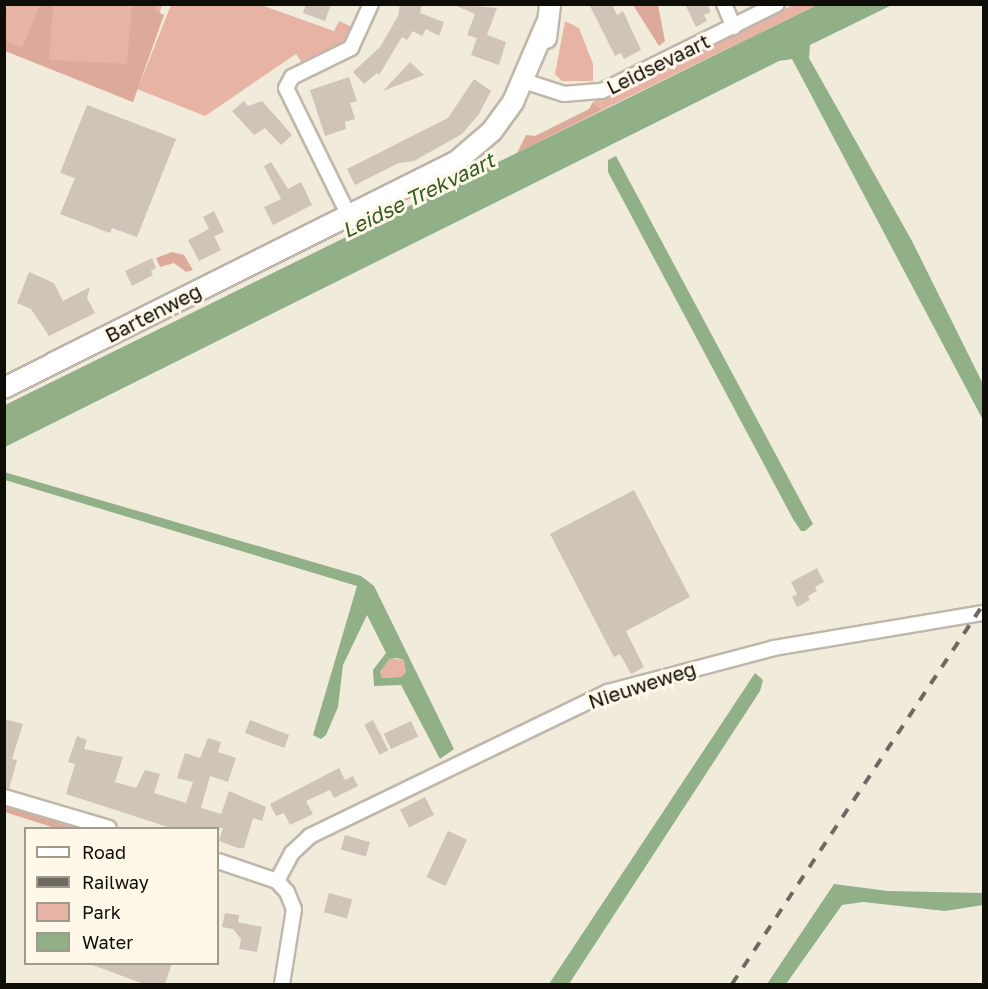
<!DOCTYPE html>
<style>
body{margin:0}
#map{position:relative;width:988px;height:989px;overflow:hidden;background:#f1ebdc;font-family:"Golos Text",sans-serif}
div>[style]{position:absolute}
.green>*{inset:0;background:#e6b3a5}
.forest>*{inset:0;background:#dda99a}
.water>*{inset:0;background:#91b088}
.building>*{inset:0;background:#d0c3b8;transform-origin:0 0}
.roads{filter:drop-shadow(2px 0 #bfb8aa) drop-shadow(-2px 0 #bfb8aa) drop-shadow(0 2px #bfb8aa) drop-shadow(0 -2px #bfb8aa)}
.street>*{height:14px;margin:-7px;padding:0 7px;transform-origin:7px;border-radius:7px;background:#fff}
.secondary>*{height:20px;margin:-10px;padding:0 10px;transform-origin:10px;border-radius:10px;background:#fff}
.rail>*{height:4px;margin-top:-2px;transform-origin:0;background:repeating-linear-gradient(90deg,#6d6960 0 10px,transparent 0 20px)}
span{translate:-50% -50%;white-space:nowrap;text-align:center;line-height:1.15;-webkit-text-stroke:6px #fff8e9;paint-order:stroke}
.street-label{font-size:20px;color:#0f0d08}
.water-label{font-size:21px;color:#325b24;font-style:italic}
.frame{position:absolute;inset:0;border:6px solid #0f0d08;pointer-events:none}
.legend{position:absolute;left:24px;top:827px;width:195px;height:138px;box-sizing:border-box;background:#fff8e9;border:2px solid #9f9a8f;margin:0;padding:8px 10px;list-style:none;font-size:18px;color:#0f0d08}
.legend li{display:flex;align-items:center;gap:12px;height:30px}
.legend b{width:30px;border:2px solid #9f9a8f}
</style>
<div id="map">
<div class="green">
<div style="clip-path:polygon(5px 5px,162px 5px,138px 88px,171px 5px,261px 5px,334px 31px,339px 21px,354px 28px,339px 46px,303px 64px,296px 54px,205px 116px,137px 89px,133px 102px,5px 50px)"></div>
<div style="clip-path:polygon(793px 5px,817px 5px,602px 110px,593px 102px)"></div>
<div style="clip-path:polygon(565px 21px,579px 28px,593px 64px,593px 81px,562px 81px,555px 74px)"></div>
<div style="clip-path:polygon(389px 658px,404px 660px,407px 671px,401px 677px,382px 678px,380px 672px)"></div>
</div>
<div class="forest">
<div style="clip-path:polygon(40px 5px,53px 5px,49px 60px,127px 64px,132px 5px,157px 5px,155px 11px,164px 15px,133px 102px,5px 51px,5px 41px,22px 48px)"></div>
<div style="clip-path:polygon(633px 5px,658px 5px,665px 41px,659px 46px)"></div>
<div style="clip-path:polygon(593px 102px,602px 110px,517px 153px,526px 135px,535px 136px,589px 109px)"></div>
<div style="clip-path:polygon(172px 252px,184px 255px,193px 270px,186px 272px,174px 263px,160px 267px,156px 258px)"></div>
<div style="clip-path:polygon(5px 805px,75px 828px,55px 828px,5px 812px)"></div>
</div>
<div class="water">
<div style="clip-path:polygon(817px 5px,892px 5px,810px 45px,809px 58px,912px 241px,983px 384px,983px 420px,792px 59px,779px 61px,5px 447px,5px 405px)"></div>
<div style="clip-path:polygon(616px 156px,813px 524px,805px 531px,801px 531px,793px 519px,608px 172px,608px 160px)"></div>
<div style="clip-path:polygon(evenodd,4px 472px,361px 576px,374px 586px,454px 749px,440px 759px,401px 685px,374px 686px,373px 670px,386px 653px,367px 615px,343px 665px,338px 707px,326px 735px,321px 739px,313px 735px,357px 586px,5px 480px,4px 472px,397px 658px,404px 660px,406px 672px,401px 677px,382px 678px,380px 672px,389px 659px,397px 658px)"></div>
<div style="clip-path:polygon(755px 673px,763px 680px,760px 691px,569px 984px,549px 984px)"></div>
<div style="clip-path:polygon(834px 884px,888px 891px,983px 893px,983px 905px,945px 911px,863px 902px,842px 905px,786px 984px,767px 984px)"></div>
</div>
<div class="building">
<div style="clip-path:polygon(306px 4px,331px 4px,325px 21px,303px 13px)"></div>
<div style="clip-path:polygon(400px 4px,422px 4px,420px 13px,444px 22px,439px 36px,426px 29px,422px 36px,413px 31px,407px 40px,402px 37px,379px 75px,377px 73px,364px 84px,353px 72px,380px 47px,398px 16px)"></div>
<div style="clip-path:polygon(452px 4px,497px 8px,487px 35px,506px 42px,499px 65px,471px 55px,477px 38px,467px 35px,475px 14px)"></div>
<div style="clip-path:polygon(589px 4px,612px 4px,617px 15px,623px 11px,641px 50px,624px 59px,621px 53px,615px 56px)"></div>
<div style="clip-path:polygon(685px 4px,707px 4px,711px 12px,704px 15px,707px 21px,696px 27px)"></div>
<div style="clip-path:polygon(410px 62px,424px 75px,383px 91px)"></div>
<div style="clip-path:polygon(349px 77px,357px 101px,350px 103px,355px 119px,345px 122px,346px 129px,325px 136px,310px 90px)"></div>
<div style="clip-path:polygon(474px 79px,491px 91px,479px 114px,462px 134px,414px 161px,399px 163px,355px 185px,347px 169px,448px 118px)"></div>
<div style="clip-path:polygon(244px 101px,248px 106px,262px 101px,292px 135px,281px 145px,265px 128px,254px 135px,232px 111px)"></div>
<div style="clip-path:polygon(87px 105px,176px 139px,137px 237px,112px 228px,110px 233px,60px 214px,75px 178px,60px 173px)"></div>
<div style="clip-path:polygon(271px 162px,288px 189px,301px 182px,312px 205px,273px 225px,264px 207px,281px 199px,264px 166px)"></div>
<div style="clip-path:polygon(214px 211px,224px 232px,214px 236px,221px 250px,199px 261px,188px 240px,209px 229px,203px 217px)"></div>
<div style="clip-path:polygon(152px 258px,156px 268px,151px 271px,153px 275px,132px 286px,125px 271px)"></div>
<div style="clip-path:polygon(29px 272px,54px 283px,63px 301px,90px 287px,87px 298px,95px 313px,49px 336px,31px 309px,17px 303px)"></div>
<div style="clip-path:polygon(634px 490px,690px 597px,626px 631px,644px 667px,631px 674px,620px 654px,614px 657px,550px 534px)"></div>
<div style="clip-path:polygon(817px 568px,824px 582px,815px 587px,817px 591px,808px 596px,810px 600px,797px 607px,792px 597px,797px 594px,791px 582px)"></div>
<div style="clip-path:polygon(4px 719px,23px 724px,12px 759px,17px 760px,9px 789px,4px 788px)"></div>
<div style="left:250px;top:720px;width:42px;height:14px;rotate:21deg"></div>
<div style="left:373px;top:720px;width:34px;height:10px;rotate:63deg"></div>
<div style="left:411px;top:721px;width:17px;height:30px;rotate:65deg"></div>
<div style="clip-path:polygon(77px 736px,87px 740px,84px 749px,123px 757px,115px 782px,136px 788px,145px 770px,160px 774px,154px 793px,186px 803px,193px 782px,177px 778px,185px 753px,200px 758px,208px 738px,221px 742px,218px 752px,236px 758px,228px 782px,210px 776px,201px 808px,221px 814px,229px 791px,266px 807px,262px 821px,253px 818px,244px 848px,238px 848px,219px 841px,223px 828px,171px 828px,66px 794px,75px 764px,68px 762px)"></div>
<div style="clip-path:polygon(339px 768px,345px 780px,353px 776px,358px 786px,334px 798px,330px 790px,306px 801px,313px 814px,290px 825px,284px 813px,276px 816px,270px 804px)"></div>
<div style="left:425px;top:797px;width:20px;height:28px;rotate:63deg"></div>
<div style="left:448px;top:831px;width:21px;height:51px;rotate:25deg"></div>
<div style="left:345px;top:835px;width:26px;height:15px;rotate:16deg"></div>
<div style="left:329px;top:893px;width:24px;height:20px;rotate:15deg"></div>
<div style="clip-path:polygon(225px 913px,239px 915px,238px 922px,262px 927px,257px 952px,239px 949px,241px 939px,233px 929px,222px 927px)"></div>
<div style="clip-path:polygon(87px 963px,172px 963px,165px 984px,144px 984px)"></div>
</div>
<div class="roads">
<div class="street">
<div style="left:724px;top:4px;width:25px;rotate:67deg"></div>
<div style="left:524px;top:81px;width:42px;rotate:18deg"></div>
<div style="left:564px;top:94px;width:38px;rotate:-5deg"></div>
<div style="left:602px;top:91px;width:195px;rotate:-26.4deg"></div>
<div style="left:352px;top:222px;width:149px;rotate:-116.2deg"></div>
<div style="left:286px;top:88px;width:13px;rotate:-61deg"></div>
<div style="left:292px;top:77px;width:66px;rotate:-26.2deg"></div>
<div style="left:351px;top:48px;width:48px;rotate:-65.6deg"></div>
<div style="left:4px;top:797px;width:109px;rotate:16.4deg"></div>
<div style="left:218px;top:861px;width:62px;rotate:18.7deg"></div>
<div style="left:277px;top:881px;width:15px;rotate:48deg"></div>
<div style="left:287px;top:892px;width:18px;rotate:68deg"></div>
<div style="left:294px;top:909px;width:76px;rotate:99.1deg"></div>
<div style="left:277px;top:881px;width:32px;rotate:-62deg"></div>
<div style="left:292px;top:853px;width:25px;rotate:-43deg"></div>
<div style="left:310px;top:836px;width:331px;rotate:-25.8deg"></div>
<div style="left:608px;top:692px;width:172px;rotate:-14.8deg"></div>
<div style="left:774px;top:648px;width:213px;rotate:-9.5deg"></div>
</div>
<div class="secondary">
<div style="left:546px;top:38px;width:34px;rotate:-83deg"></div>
<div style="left:4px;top:388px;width:507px;rotate:-26.62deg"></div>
<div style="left:457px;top:161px;width:46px;rotate:-40.6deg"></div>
<div style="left:492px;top:131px;width:36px;rotate:-54deg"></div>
<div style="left:513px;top:102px;width:84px;rotate:-66.8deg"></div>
</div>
</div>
<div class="rail">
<div style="left:732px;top:984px;width:457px;rotate:-56.5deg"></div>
</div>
<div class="street-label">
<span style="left:658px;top:64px;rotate:-26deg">Leidsevaart</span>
<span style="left:153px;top:313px;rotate:-27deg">Bartenweg</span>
<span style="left:642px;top:685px;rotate:-18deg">Nieuweweg</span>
</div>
<div class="water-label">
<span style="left:418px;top:195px;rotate:-26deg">Leidse Trekvaart</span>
</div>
<div class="frame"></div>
<ul class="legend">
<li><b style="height:8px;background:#fff"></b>Road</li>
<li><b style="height:8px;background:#6d6960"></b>Railway</li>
<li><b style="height:16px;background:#e6b3a5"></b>Park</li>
<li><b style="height:16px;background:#91b088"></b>Water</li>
</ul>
</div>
